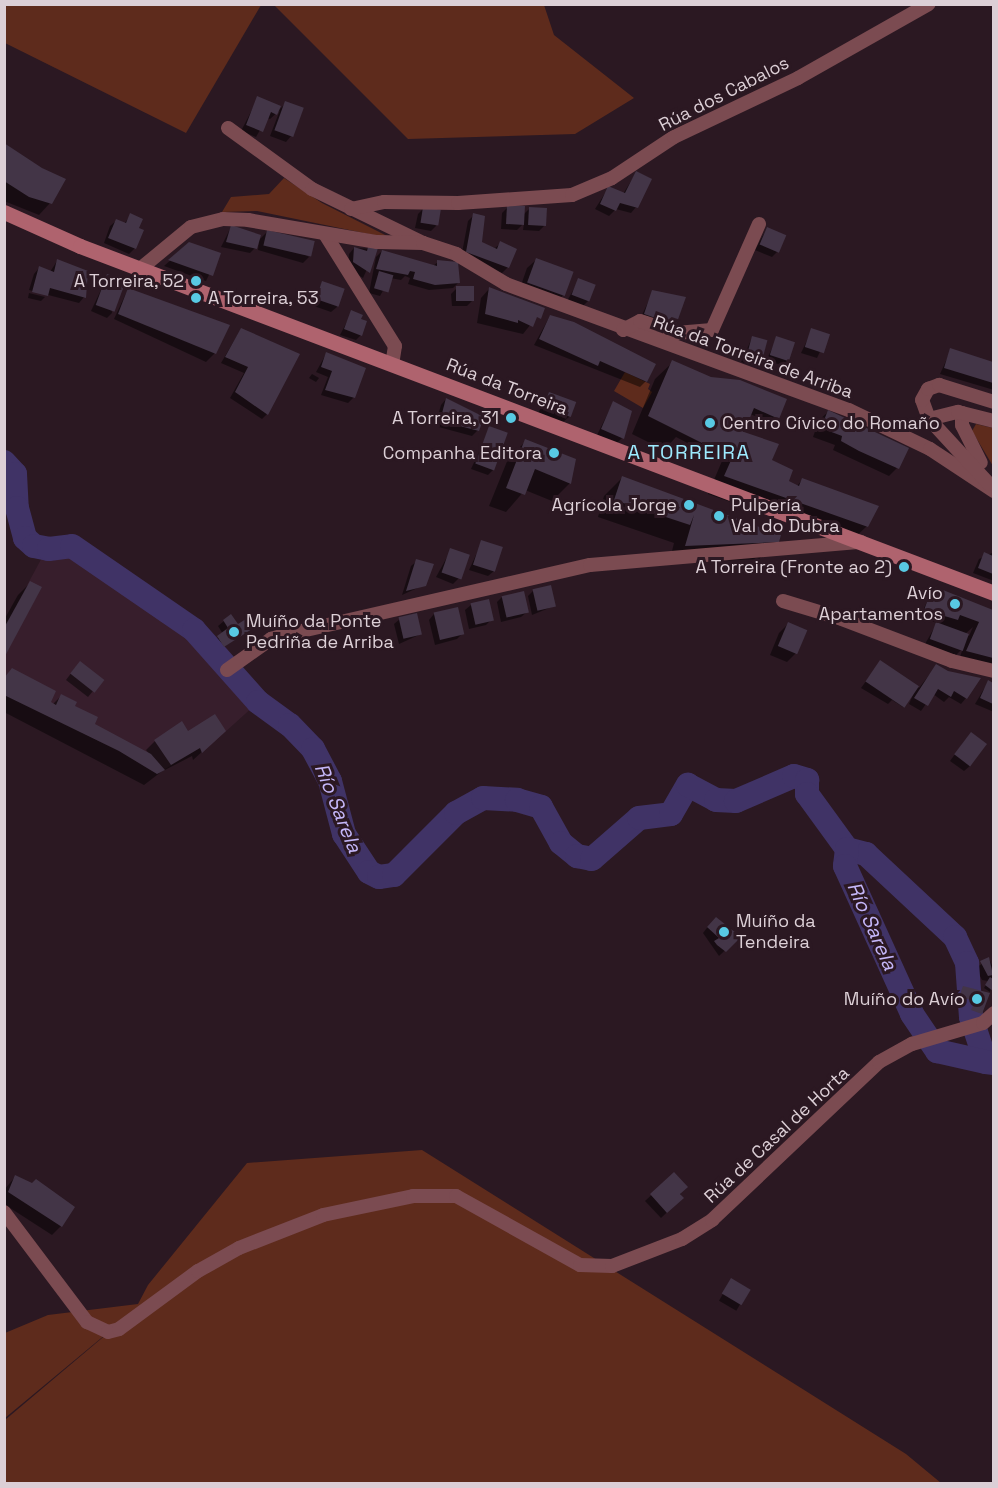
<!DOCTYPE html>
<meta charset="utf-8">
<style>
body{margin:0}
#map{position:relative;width:998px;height:1488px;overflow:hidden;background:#2b1822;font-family:"Space Grotesk",sans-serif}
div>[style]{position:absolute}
.built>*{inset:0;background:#371e2c}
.green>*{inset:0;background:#5e2b1c}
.shadow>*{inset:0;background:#0007;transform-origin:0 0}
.river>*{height:24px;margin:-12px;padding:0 12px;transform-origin:12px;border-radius:12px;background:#403366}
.building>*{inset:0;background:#433547;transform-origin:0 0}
.minor>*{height:14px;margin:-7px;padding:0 7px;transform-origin:7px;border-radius:7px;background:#7b4b51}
.secondary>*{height:15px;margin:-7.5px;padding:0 7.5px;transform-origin:7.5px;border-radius:7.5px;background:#af636e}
.dots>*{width:16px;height:16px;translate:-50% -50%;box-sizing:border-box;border:3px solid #2b1822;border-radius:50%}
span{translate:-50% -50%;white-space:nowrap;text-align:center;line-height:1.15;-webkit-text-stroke:6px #2b1822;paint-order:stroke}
.street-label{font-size:18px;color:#dccfd6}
.poi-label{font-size:18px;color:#dccfd6}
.right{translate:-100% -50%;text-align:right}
.left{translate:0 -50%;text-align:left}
.neighbourhood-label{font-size:20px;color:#9eebff;letter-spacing:1.5px}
.water-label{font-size:20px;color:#c4b6f8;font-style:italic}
.frame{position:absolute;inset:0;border:6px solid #dccfd6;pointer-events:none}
</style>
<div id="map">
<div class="built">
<div style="clip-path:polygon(45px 552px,72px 553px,160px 611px,223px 666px,255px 705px,202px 753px,200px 748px,157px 774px,119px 751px,5px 695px,4px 628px)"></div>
</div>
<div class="green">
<div style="clip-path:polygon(4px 5px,5px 4px,261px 5px,186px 133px,5px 43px)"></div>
<div style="clip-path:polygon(274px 5px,544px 5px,554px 35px,634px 98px,575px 134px,408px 139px)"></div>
<div style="clip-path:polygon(284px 178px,322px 203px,393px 239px,257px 211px,222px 212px,231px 197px,269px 194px)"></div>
<div style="clip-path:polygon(625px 372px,650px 384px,648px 389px,652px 392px,643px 408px,614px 391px)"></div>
<div style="clip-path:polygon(976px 424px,993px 428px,993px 466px,972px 431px)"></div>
<div style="clip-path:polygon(422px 1150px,906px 1454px,941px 1483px,5px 1483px,5px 1420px,147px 1300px,5px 1418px,5px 1333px,48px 1315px,138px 1304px,148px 1285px,247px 1163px)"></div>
</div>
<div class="shadow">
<div style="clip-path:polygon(258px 98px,276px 113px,286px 103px,291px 136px,286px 142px,270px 136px,280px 110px,270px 119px,267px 118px,256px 137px,241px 131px)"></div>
<div style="clip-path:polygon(4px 145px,50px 203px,39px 215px,4px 201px)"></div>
<div style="clip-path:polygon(636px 173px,636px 207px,631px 213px,616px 209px,609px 216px,595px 209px,609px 187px,623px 194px)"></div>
<div style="clip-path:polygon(508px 207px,523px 215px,530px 208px,544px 226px,539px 231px,523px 230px,524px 223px,517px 230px,501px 229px,502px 213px)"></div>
<div style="clip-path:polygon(424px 208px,436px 226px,431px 231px,415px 228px,418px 214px)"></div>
<div style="clip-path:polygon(131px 215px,138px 229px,135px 248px,129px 254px,104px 243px,110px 226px,116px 221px,124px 224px)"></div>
<div style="clip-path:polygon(474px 215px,481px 243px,495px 248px,501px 243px,508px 267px,502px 273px,461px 258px,468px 221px)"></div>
<div style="clip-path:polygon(231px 227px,255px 248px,250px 253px,221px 247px)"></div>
<div style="clip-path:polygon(767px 228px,777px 252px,772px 257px,755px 250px)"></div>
<div style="clip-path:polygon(267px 232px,309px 257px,303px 263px,258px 250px,259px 240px)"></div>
<div style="clip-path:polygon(189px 244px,219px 254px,206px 281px,164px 266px)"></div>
<div style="clip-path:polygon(354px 248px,376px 249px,363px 278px,348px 268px,349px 254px)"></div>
<div style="clip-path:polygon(382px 251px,433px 266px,438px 262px,458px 283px,453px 288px,429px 290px,408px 284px,410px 278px,405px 276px,401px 280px,390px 278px,380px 296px,369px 293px,376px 257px)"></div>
<div style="clip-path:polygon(536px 260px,563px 295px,555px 304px,519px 291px,527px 268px)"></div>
<div style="clip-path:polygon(57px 261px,84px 297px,79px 303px,29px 290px,34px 274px,39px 268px,50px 272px)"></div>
<div style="clip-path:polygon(108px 275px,112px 313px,107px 318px,91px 311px)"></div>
<div style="clip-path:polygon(579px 280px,588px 301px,582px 307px,567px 301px)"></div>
<div style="clip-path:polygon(322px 283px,337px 307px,331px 312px,311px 305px)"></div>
<div style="clip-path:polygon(457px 288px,473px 300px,467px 306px,452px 306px,451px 294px)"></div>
<div style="clip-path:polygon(128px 289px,215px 353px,206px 362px,114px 319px)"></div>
<div style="clip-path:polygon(489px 289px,543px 309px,523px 334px,477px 323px,481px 298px)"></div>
<div style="clip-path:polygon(653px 292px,684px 298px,669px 330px,640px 319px)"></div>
<div style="clip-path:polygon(29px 293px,45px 297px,41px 301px,28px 298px)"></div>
<div style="clip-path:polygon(352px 312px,360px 320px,361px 335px,356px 340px,340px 335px)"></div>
<div style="clip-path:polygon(550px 316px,654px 364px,645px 382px,640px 387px,534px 345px)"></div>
<div style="clip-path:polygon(241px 329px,267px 414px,262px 419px,230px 398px,244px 373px,221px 363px)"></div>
<div style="clip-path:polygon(812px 330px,828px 335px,817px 358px,801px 353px)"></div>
<div style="clip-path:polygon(752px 338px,760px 360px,754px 366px,741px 362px)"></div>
<div style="clip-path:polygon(777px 338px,788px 360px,782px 365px,766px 361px)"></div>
<div style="clip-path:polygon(951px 350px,994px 363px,994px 390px,940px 374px)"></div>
<div style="clip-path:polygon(326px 354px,354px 397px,348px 403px,321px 395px,328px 377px,316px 372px)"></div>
<div style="clip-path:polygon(673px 362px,711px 379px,738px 384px,778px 418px,772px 423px,750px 414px,742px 433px,766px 468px,797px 486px,802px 480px,867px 526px,849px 543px,751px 493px,739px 505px,708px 494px,722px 461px,676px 437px,664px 450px,632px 434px,655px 379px)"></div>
<div style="clip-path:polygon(312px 374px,319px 378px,316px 382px,309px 378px)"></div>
<div style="clip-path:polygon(549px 394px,569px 417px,563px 422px,538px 413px)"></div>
<div style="clip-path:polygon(446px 399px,478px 430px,472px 436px,435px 426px,441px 405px)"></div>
<div style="clip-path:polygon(613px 403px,622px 438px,617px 443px,597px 435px)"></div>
<div style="clip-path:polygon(828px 412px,897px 468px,889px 476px,833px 450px,835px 445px,813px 437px,819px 420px)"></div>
<div style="clip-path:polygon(490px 428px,493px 470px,488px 475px,471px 469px)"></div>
<div style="clip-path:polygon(526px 441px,570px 483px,552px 501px,525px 490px,506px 512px,489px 506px,508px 459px)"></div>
<div style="clip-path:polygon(622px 478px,777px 541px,759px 559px,669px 563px,674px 543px,598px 517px,604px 496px)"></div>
<div style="clip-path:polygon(482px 542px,494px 571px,488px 576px,469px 570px)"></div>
<div style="clip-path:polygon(451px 550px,459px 578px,453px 584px,436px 577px)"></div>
<div style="clip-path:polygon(994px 552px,994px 581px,973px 573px,979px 559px)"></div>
<div style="clip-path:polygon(417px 561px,424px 585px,402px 595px,411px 566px)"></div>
<div style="clip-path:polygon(30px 583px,4px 655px,4px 620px,18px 595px)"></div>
<div style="clip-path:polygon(evenodd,934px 588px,994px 611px,994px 664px,988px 667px,959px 660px,963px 648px,956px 655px,925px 644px,937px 623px,920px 616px,934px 588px,973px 627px,969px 636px,965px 634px,973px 627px)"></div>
<div style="clip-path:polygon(533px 591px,554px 606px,532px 615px,528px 596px)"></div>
<div style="clip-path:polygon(502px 597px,527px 612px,521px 617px,501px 622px,497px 602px)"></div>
<div style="clip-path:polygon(471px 605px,492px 619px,486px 625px,469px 629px,465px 610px)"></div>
<div style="clip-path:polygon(434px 614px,463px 633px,457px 639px,435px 645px,429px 620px)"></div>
<div style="clip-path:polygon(400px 619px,421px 634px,399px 644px,394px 624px)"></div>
<div style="clip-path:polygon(224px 621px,250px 629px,218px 651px,212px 642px,223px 634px,218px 626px)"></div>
<div style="clip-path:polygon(788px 624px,796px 653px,787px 662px,770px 655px,779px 633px)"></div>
<div style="clip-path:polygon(880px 662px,919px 688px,936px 666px,966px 698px,961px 704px,949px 697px,944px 702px,933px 694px,921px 711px,909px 704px,916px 688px,903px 707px,892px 700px,888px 704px,861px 688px)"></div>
<div style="clip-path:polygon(75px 668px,102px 680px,88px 697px,66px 680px)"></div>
<div style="clip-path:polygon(4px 678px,53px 704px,62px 695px,92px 724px,150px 755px,146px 750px,155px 741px,188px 733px,216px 739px,193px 760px,192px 756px,161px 772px,144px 785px,4px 712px)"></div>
<div style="clip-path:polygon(988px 682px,994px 684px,994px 712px,975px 704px)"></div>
<div style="clip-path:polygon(966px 739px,970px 766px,964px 771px,950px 761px)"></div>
<div style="clip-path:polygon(710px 924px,739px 937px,719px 956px,703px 933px)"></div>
<div style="clip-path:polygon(989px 959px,994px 969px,990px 992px,984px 988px,988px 981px,982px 980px,976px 968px)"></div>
<div style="clip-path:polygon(964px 988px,988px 994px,975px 1018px,967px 1015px,970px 1007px,955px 1002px)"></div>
<div style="clip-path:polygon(674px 1174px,682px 1198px,661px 1218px,645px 1201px)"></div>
<div style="clip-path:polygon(15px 1177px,61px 1226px,52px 1235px,4px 1204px,4px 1190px)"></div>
<div style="left:731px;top:1280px;width:20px;height:24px;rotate:30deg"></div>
</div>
<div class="river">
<div style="left:4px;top:462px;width:16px;rotate:47deg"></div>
<div style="left:15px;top:474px;width:34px;rotate:87deg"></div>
<div style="left:17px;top:508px;width:31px;rotate:75deg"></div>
<div style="left:25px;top:538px;width:12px;rotate:42deg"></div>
<div style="left:34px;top:546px;width:15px;rotate:11deg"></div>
<div style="left:49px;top:549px;width:23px;rotate:-7deg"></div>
<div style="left:72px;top:546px;width:148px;rotate:34.5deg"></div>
<div style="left:194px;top:630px;width:96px;rotate:48.4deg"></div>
<div style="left:258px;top:702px;width:39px;rotate:36deg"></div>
<div style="left:290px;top:725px;width:33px;rotate:46deg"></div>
<div style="left:313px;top:749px;width:36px;rotate:62deg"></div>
<div style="left:330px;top:781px;width:55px;rotate:75.2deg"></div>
<div style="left:344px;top:834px;width:45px;rotate:56.7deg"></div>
<div style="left:369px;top:872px;width:11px;rotate:27deg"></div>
<div style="left:379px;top:877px;width:15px;rotate:-8deg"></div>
<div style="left:394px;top:875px;width:88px;rotate:-45deg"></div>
<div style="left:456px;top:813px;width:31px;rotate:-29deg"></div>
<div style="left:483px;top:798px;width:34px;rotate:3deg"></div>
<div style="left:517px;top:800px;width:25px;rotate:16deg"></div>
<div style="left:541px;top:807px;width:41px;rotate:60.9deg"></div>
<div style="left:561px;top:843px;width:21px;rotate:39deg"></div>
<div style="left:577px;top:856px;width:15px;rotate:11deg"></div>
<div style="left:592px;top:859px;width:62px;rotate:-41.1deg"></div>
<div style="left:639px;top:818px;width:32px;rotate:-7deg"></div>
<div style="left:671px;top:814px;width:34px;rotate:-60deg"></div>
<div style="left:688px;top:785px;width:32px;rotate:28deg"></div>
<div style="left:716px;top:800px;width:20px;rotate:3deg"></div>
<div style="left:736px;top:801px;width:63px;rotate:-23.3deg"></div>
<div style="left:794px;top:776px;width:14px;rotate:17deg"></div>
<div style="left:807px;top:780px;width:14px;rotate:90deg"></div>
<div style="left:807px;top:794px;width:68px;rotate:54deg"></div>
<div style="left:847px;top:849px;width:20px;rotate:15deg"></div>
<div style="left:866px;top:854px;width:122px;rotate:43deg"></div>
<div style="left:955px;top:937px;width:29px;rotate:65deg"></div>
<div style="left:967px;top:963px;width:54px;rotate:85.8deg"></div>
<div style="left:971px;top:1017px;width:47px;rotate:71.6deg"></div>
<div style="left:986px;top:1062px;width:8px;rotate:7deg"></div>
<div style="left:847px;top:849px;width:17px;rotate:97deg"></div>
<div style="left:845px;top:866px;width:162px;rotate:65.6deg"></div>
<div style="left:912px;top:1014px;width:45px;rotate:56deg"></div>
<div style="left:937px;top:1051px;width:50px;rotate:12.7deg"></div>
</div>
<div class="building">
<div style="clip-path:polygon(257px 96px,281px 106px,277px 115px,271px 112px,263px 132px,246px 125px)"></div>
<div style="left:285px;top:101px;width:20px;height:31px;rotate:20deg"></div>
<div style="clip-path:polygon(4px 143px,42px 168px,66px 179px,52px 204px,29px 197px,4px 181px)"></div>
<div style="clip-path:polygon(636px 171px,652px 179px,638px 208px,620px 203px,616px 211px,600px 204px,608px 186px,625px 193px)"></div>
<div style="left:507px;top:205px;width:18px;height:19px;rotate:3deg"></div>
<div style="left:423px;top:207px;width:18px;height:16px;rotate:9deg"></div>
<div style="left:529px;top:207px;width:18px;height:18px;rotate:3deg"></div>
<div style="clip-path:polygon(130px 213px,143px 219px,139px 228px,144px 230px,136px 249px,108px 238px,116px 219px,126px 223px)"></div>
<div style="clip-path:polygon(473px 213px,485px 216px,482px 242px,497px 249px,500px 241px,517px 249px,509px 268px,466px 252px)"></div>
<div style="clip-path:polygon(231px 225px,261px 235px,257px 249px,226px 242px)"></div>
<div style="left:767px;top:227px;width:21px;height:19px;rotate:23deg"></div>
<div style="left:267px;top:230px;width:49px;height:16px;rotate:13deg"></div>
<div style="clip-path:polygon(189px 242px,221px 253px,213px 276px,168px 260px)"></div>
<div style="clip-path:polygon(354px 247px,367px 251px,368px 247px,378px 248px,370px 273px,353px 262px)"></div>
<div style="clip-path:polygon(382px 250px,437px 266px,437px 260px,458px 262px,460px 283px,435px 285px,413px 279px,415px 272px,410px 271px,408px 275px,376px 269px)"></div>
<div style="left:536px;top:258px;width:40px;height:26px;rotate:20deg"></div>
<div style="clip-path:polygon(57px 259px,88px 271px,86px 298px,50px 288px,48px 296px,32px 292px,39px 266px,54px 272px)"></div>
<div style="left:379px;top:271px;width:15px;height:18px;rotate:16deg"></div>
<div style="left:107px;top:274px;width:20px;height:33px;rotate:20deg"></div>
<div style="left:578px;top:278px;width:19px;height:18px;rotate:21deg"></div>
<div style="left:322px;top:281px;width:24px;height:19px;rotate:19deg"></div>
<div style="left:456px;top:286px;width:18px;height:15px"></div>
<div style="clip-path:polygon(489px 287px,545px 308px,541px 319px,537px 317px,533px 327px,518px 320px,518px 323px,485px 314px)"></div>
<div style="clip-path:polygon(128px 288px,230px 325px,216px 354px,118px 314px)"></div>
<div style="clip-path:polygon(652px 290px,686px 297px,676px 325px,644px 314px)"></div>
<div style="clip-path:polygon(351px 310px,363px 315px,361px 319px,367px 321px,362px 336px,344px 329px)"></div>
<div style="clip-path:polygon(550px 315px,574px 322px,656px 364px,647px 382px,600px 361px,598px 366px,539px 339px)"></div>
<div style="clip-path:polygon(241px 328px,300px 354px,268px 415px,235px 392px,248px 367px,225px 357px)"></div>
<div style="left:811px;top:328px;width:20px;height:20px;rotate:18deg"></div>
<div style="left:752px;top:336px;width:16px;height:22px;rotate:15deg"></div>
<div style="left:776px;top:336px;width:20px;height:20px;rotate:18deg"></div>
<div style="clip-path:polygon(950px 348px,993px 362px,993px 383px,944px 368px)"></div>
<div style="clip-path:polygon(326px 352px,366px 368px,355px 398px,325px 390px,332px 371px,321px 367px)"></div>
<div style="clip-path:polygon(672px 360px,711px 377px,740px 380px,787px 399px,779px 419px,754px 408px,744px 432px,779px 444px,772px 460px,793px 470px,789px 481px,799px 486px,802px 478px,879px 506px,868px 527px,724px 476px,732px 458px,648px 416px)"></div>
<div style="left:549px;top:392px;width:29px;height:16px;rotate:20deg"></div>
<div style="clip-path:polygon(446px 398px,484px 417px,479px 431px,440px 421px)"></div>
<div style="clip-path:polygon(613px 401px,632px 411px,624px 439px,601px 429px)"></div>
<div style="clip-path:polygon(828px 410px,909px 448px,899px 469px,859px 451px,841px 441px,842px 436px,821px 428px)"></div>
<div style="left:489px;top:426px;width:20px;height:40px;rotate:20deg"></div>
<div style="clip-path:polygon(525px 439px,576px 459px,571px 484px,535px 469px,525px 495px,506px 488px)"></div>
<div style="clip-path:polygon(622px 476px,781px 535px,779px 542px,685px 546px,694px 515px,690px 525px,614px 500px)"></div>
<div style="left:481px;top:540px;width:23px;height:26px;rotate:18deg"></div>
<div style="left:450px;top:548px;width:21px;height:26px;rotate:19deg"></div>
<div style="clip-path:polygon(984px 552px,993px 556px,993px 574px,978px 568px)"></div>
<div style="clip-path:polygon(416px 559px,434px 564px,426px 586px,406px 591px)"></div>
<div style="clip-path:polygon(30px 581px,42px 587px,4px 658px,4px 628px)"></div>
<div style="left:551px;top:585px;width:22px;height:19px;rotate:77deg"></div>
<div style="clip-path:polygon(933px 586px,993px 610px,993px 658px,966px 651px,979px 622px,960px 615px,958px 620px,924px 610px)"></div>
<div style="left:524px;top:591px;width:22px;height:23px;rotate:77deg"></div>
<div style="left:489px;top:599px;width:22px;height:19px;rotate:77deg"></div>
<div style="left:458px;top:607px;width:28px;height:25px;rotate:77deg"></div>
<div style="left:417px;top:613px;width:22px;height:19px;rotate:77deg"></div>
<div style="clip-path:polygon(231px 614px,238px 624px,246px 619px,252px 629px,224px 647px,217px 636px,228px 628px,223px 620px)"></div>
<div style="left:788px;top:622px;width:21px;height:26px;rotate:23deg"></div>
<div style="left:936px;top:622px;width:35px;height:18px;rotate:20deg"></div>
<div style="left:880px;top:660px;width:47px;height:26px;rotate:34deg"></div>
<div style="left:80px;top:661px;width:31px;height:16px;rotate:38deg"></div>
<div style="clip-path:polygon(936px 664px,948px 671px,981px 678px,967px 699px,954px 691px,951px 697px,938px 689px,928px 706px,914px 698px)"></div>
<div style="clip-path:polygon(12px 668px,56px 691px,51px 702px,56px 705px,61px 694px,77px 702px,75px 706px,98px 717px,95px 724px,151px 754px,165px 770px,157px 774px,119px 751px,4px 695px,4px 678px)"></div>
<div style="clip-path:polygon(988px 680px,993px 683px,993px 704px,980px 698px)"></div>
<div style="clip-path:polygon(215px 714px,226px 731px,202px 753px,200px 748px,171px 765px,154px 740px,182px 721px,188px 731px)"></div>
<div style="left:971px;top:732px;width:20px;height:28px;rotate:37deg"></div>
<div style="clip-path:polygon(716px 917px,741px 937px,726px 952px,717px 945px,714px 941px,719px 938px,707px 927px)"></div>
<div style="clip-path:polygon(989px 957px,993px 975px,988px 976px,980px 961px)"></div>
<div style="clip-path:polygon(990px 977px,993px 979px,993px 991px,985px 985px)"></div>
<div style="clip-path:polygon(963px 986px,990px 993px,982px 1014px,971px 1010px,975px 1001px,959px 997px)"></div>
<div style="clip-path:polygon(674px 1172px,688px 1187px,680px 1194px,684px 1198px,667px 1213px,650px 1194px)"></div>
<div style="clip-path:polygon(15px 1175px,32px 1183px,36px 1179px,75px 1207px,62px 1227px,8px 1192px)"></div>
<div style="left:731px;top:1278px;width:23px;height:18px;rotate:31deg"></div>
</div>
<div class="minor">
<div style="left:228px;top:128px;width:104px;rotate:36deg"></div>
<div style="left:312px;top:189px;width:123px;rotate:25.9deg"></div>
<div style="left:351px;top:209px;width:34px;rotate:-12deg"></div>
<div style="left:384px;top:202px;width:74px;rotate:0.8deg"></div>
<div style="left:458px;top:203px;width:114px;rotate:-4deg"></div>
<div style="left:572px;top:195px;width:43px;rotate:-23deg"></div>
<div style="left:612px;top:178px;width:74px;rotate:-33.5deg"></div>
<div style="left:674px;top:137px;width:137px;rotate:-25.4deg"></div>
<div style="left:798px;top:78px;width:150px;rotate:-29.5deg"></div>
<div style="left:325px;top:234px;width:132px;rotate:58deg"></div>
<div style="left:395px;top:346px;width:18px;rotate:99deg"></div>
<div style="left:140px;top:269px;width:66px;rotate:-39.5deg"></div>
<div style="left:191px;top:227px;width:33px;rotate:-14deg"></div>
<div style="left:223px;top:219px;width:25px;rotate:2deg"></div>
<div style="left:248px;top:220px;width:131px;rotate:9.7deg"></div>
<div style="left:377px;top:242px;width:46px;rotate:1.2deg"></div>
<div style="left:423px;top:243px;width:35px;rotate:18deg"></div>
<div style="left:456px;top:254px;width:58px;rotate:31deg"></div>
<div style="left:506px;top:284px;width:365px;rotate:20.2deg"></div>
<div style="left:849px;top:410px;width:90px;rotate:25.7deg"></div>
<div style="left:930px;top:449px;width:77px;rotate:33.3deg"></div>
<div style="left:623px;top:330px;width:19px;rotate:-28deg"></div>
<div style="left:640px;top:321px;width:38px;rotate:18deg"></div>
<div style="left:676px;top:333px;width:36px;rotate:-5deg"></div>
<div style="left:712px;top:330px;width:116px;rotate:-66.1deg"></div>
<div style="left:962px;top:413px;width:12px;rotate:90deg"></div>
<div style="left:962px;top:425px;width:42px;rotate:63.4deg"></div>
<div style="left:929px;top:419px;width:30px;rotate:-14deg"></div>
<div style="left:958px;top:412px;width:37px;rotate:14deg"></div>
<div style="left:989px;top:484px;width:88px;rotate:-132.7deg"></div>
<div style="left:929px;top:419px;width:20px;rotate:-110deg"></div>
<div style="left:922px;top:400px;width:13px;rotate:-61deg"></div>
<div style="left:928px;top:389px;width:12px;rotate:-20deg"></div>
<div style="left:939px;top:385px;width:58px;rotate:17.2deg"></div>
<div style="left:783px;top:601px;width:59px;rotate:16.9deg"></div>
<div style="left:839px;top:618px;width:121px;rotate:20.8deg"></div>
<div style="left:952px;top:661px;width:43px;rotate:13.4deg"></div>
<div style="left:227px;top:670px;width:54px;rotate:-35.2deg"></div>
<div style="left:271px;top:639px;width:14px;rotate:-17deg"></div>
<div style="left:284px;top:635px;width:314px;rotate:-12.9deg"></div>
<div style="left:590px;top:565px;width:272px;rotate:-4.9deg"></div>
<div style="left:4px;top:1212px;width:138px;rotate:53deg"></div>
<div style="left:87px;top:1322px;width:23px;rotate:25deg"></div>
<div style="left:108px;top:1332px;width:11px;rotate:-15deg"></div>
<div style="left:119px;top:1329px;width:98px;rotate:-36.3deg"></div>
<div style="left:198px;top:1271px;width:47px;rotate:-29.3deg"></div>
<div style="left:239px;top:1248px;width:90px;rotate:-21.4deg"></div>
<div style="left:323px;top:1215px;width:92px;rotate:-11.9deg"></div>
<div style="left:413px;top:1196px;width:43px"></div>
<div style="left:456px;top:1196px;width:142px;rotate:29.1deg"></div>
<div style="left:580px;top:1265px;width:32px;rotate:2deg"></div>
<div style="left:612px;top:1266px;width:75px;rotate:-21.1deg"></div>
<div style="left:682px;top:1239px;width:36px;rotate:-32deg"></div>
<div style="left:712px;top:1220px;width:230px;rotate:-43.4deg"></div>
<div style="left:879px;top:1062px;width:38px;rotate:-29deg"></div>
<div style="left:912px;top:1044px;width:74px;rotate:-16.5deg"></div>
<div style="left:983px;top:1023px;width:15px;rotate:-42deg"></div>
</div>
<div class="secondary">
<div style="left:4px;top:212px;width:83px;rotate:24.1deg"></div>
<div style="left:80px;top:246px;width:978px;rotate:20.79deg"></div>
</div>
<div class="dots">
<div style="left:196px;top:281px;background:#58c9e3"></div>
<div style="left:196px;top:298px;background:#58c9e3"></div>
<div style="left:511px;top:418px;background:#58c9e3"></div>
<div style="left:710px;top:423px;background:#58c9e3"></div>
<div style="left:554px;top:453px;background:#58c9e3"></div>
<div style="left:689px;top:505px;background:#58c9e3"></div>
<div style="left:719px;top:516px;background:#58c9e3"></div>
<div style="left:904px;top:567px;background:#58c9e3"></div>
<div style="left:955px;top:604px;background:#58c9e3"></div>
<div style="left:234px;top:632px;background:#58c9e3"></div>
<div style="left:724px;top:932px;background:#58c9e3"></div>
<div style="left:977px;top:999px;background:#58c9e3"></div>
</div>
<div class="street-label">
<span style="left:724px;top:94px;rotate:-27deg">Rúa dos Cabalos</span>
<span style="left:753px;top:357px;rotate:20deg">Rúa da Torreira de Arriba</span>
<span style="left:507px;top:387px;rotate:21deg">Rúa da Torreira</span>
<span style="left:777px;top:1135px;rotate:-43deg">Rúa de Casal de Horta</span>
</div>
<div class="poi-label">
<span class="right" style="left:184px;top:281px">A Torreira, 52</span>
<span class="left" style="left:208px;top:298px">A Torreira, 53</span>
<span class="right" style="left:499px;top:418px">A Torreira, 31</span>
<span class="left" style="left:722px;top:423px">Centro Cívico do Romaño</span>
<span class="right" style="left:542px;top:453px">Companha Editora</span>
<span class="right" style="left:677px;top:505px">Agrícola Jorge</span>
<span class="left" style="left:731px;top:516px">Pulpería<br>Val do Dubra</span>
<span class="right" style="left:892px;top:567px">A Torreira (Fronte ao 2)</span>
<span class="right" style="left:943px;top:604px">Avío<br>Apartamentos</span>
<span class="left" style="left:246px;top:632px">Muíño da Ponte<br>Pedriña de Arriba</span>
<span class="left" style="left:736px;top:932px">Muíño da<br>Tendeira</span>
<span class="right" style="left:965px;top:999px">Muíño do Avío</span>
</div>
<div class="neighbourhood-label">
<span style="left:689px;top:452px">A TORREIRA</span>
</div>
<div class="water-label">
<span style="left:338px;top:808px;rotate:68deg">Río Sarela</span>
<span style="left:872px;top:926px;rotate:66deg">Río Sarela</span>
</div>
<div class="frame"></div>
</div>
